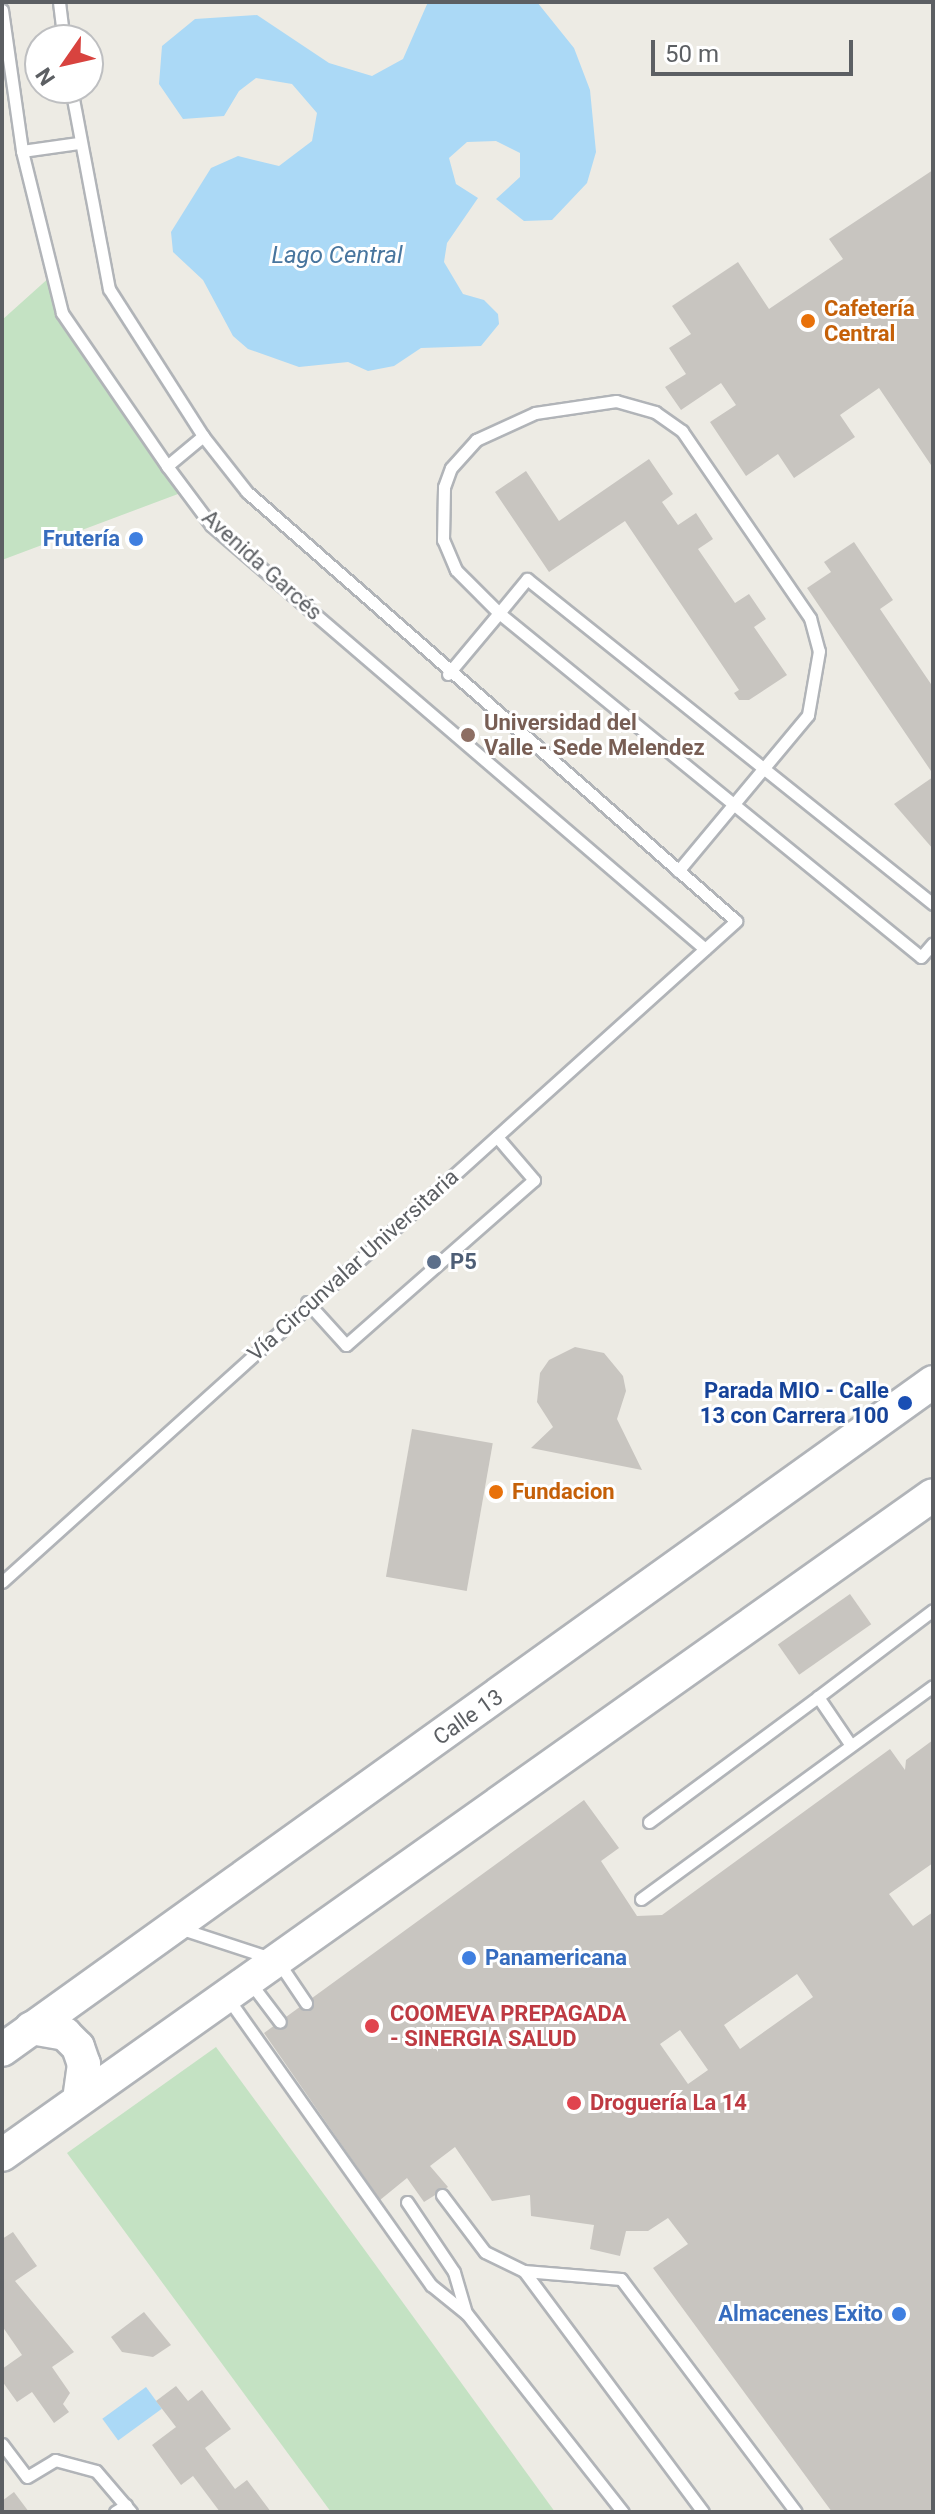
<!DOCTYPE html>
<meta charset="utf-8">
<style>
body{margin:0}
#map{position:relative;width:935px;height:2514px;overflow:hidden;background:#edebe4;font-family:Roboto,sans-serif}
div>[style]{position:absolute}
.green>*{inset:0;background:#c4e2c3}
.water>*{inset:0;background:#abd9f6;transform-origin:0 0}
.building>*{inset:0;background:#c8c5c0;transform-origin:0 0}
.roads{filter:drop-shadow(2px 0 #b1b4b8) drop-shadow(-2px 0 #b1b4b8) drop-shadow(0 2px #b1b4b8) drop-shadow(0 -2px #b1b4b8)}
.lane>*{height:11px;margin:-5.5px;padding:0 5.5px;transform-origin:5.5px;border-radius:5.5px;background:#fff}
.secondary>*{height:32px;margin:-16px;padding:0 16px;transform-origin:16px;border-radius:16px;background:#fff}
.dots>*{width:22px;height:22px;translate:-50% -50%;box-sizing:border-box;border:4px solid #fff;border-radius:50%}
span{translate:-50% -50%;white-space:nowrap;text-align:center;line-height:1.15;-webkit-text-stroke:6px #fff;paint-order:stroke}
.food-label{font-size:22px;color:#c56008;font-weight:700}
.left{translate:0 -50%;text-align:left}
.shop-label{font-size:22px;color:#366cbe;font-weight:700}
.right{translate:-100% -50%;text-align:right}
.street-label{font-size:22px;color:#5c5f63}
.education-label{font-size:22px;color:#785e54;font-weight:700}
.service-label{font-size:22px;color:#4e5e75;font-weight:700}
.transit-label{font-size:22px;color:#164399;font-weight:700}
.health-label{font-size:22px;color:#be3a42;font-weight:700}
.water-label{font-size:24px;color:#47759e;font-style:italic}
.frame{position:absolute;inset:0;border:4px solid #5c5f63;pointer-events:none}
.north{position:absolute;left:24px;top:24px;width:80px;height:80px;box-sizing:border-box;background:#fff;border:2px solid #bebfc1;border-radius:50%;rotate:236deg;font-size:22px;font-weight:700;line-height:32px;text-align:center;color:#5c5f63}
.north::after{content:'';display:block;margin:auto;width:28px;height:36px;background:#d8433f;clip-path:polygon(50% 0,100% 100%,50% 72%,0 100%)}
.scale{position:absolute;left:651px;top:40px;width:202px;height:36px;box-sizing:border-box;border:4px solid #5c5f63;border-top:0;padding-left:10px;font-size:24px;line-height:28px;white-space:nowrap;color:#5c5f63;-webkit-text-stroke:6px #fff;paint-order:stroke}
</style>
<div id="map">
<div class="green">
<div style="clip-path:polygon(51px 276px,62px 313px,186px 491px,2px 560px,2px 320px)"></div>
<div style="clip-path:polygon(216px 2047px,364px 2249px,555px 2512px,331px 2512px,67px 2153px)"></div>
</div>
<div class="water">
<div style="clip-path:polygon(428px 2px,537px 2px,574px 48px,590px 90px,596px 152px,587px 183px,552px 220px,524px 221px,496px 199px,520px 177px,520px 153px,496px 141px,467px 142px,449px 158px,456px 184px,478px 198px,447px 243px,444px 262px,463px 294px,484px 300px,498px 314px,499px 324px,481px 346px,421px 348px,394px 366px,368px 371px,348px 362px,299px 367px,248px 349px,233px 336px,203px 280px,173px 252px,171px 232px,211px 168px,238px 156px,279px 166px,312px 141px,317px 113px,292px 84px,256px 78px,239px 91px,224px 116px,183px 119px,159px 84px,162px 46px,195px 19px,257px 15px,329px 63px,372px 76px,403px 59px)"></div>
<div style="left:146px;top:2387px;width:27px;height:54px;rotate:54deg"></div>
</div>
<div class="building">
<div style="clip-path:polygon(933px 170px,933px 468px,879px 388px,840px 415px,855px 437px,794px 478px,778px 454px,746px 476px,710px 422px,736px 405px,721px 383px,681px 410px,665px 387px,686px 374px,669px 348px,691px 334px,672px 306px,738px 262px,769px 309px,843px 259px,829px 239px)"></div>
<div style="clip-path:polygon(649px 459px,673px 494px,662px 502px,678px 525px,696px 513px,713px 539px,698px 549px,735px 603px,749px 594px,766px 619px,754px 627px,787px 675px,749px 700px,739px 700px,734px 693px,739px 690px,625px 521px,549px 572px,495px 492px,526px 471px,559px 521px)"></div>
<div style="clip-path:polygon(854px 542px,893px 600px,880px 609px,933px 687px,933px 774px,807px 588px,831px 572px,824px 562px)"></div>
<div style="clip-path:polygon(933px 777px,933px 849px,894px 804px)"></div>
<div style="clip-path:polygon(575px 1347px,604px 1353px,623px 1376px,626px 1391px,617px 1419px,642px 1470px,531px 1448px,553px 1427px,537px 1402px,540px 1373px,549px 1360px)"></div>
<div style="left:412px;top:1429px;width:82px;height:150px;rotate:10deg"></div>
<div style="left:850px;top:1594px;width:37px;height:88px;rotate:55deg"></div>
<div style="clip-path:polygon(evenodd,933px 1740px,933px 1863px,889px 1894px,913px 1926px,933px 1912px,933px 2512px,832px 2512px,653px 2268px,688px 2244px,668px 2218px,648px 2231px,626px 2231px,620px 2256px,590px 2249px,594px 2225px,531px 2216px,530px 2195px,492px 2201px,455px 2147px,430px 2166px,448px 2187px,424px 2202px,407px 2178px,380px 2200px,264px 2033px,584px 1800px,619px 1848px,601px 1861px,637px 1916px,662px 1915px,890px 1749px,905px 1770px,906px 1760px,933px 1740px,797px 1974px,813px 1997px,740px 2049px,724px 2025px,797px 1974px,933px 1740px,680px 2030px,708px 2070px,688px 2084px,660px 2044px,680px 2030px)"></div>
<div style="clip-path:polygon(13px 2232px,37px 2266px,15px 2281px,74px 2352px,52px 2367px,70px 2393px,63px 2404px,69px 2412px,54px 2423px,32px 2392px,17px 2402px,2px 2381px,2px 2369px,22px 2355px,2px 2326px,2px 2239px)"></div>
<div style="clip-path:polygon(144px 2312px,171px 2345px,153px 2357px,122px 2352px,111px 2337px)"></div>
<div style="clip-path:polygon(176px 2386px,188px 2401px,202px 2390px,231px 2429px,205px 2448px,235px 2489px,247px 2480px,271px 2512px,220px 2512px,193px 2476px,181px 2485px,152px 2445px,176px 2427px,156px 2401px)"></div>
<div style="clip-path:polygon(14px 2492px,29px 2512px,2px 2512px,2px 2501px)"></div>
</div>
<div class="roads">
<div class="lane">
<div style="left:59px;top:2px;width:38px;rotate:83deg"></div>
<div style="left:2px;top:10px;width:142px;rotate:81.9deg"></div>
<div style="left:22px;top:151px;width:167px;rotate:76.1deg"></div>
<div style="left:62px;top:313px;width:186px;rotate:55.5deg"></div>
<div style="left:167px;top:466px;width:74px;rotate:53.3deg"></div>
<div style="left:211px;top:525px;width:651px;rotate:40.64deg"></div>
<div style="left:22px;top:151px;width:57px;rotate:-8.1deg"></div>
<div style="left:167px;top:466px;width:47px;rotate:-39.8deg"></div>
<div style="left:448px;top:674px;width:80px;rotate:-50.1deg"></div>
<div style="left:499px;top:613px;width:61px;rotate:-135deg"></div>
<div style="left:456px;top:570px;width:33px;rotate:-113deg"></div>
<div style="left:443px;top:540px;width:53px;rotate:-88.9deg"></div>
<div style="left:444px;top:487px;width:20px;rotate:-70deg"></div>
<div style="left:451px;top:468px;width:38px;rotate:-48deg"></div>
<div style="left:476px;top:440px;width:65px;rotate:-24.6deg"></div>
<div style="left:535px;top:413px;width:82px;rotate:-8.4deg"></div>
<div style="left:616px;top:401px;width:41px;rotate:15.8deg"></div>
<div style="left:655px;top:412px;width:33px;rotate:35deg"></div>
<div style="left:682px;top:431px;width:227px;rotate:55.6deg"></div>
<div style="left:810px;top:618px;width:34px;rotate:75deg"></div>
<div style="left:819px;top:651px;width:65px;rotate:99.8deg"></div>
<div style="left:808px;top:715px;width:203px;rotate:129.8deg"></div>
<div style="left:933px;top:904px;width:520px;rotate:-141.32deg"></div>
<div style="left:527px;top:579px;width:44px;rotate:129.5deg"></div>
<div style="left:499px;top:613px;width:544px;rotate:39.19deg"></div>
<div style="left:921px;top:957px;width:18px;rotate:-49deg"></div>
<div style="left:307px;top:1302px;width:58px;rotate:47.8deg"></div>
<div style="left:346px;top:1345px;width:250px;rotate:-41.3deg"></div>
<div style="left:534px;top:1180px;width:57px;rotate:-130.7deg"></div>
<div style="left:2px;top:1582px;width:988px;rotate:-42deg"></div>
<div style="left:736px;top:921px;width:651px;rotate:-138.74deg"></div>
<div style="left:247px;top:492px;width:71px;rotate:-128.2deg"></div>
<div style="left:203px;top:436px;width:174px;rotate:-122.6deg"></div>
<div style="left:109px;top:289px;width:205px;rotate:-100.7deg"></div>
<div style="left:850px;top:1744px;width:57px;rotate:-124.2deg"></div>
<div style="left:818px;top:1697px;width:144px;rotate:-37.1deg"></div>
<div style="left:649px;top:1822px;width:210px;rotate:-36.5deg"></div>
<div style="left:641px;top:1899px;width:361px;rotate:-36.1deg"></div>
<div style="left:179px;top:1928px;width:103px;rotate:18.1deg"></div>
<div style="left:277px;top:1960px;width:52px;rotate:56deg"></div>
<div style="left:249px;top:1981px;width:51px;rotate:52.9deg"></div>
<div style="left:227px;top:1997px;width:353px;rotate:54.7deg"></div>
<div style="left:431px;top:2285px;width:46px;rotate:38.9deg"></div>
<div style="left:467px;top:2314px;width:252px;rotate:51.8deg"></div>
<div style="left:442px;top:2195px;width:71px;rotate:53deg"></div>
<div style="left:485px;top:2252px;width:43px;rotate:26deg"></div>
<div style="left:524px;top:2271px;width:97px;rotate:4.7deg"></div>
<div style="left:621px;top:2279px;width:291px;rotate:53.1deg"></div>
<div style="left:407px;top:2202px;width:84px;rotate:56.1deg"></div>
<div style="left:454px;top:2272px;width:43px;rotate:73.7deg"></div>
<div style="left:524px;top:2271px;width:300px;rotate:53.4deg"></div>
<div style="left:2px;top:2444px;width:41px;rotate:52.9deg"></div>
<div style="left:27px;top:2477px;width:33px;rotate:-31deg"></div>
<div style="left:55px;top:2460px;width:42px;rotate:15deg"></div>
<div style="left:96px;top:2471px;width:54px;rotate:49.5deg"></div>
<div style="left:115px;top:2512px;width:13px;rotate:-32deg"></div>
</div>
<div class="secondary">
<div style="left:31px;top:2028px;width:35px;rotate:10deg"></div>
<div style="left:65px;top:2034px;width:18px;rotate:45deg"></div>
<div style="left:78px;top:2047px;width:18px;rotate:71deg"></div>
<div style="left:84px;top:2064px;width:34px;rotate:98deg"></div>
<div style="left:2px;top:2050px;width:1146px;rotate:-35.66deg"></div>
<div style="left:2px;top:2155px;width:1141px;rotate:-35.33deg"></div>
</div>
</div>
<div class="dots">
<div style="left:808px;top:321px;background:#e8710a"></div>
<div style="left:136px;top:539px;background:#3f7fe0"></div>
<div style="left:468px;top:735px;background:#8d6e63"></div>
<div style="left:434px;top:1262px;background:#5c6f8a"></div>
<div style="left:905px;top:1403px;background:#1a4fb4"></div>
<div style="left:496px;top:1492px;background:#e8710a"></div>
<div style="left:469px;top:1958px;background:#3f7fe0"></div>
<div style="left:372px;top:2026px;background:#e0444e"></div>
<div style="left:574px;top:2103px;background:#e0444e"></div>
<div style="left:899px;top:2314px;background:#3f7fe0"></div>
</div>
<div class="food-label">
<span class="left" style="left:824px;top:321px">Cafetería<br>Central</span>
<span class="left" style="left:512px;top:1492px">Fundacion</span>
</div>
<div class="shop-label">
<span class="right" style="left:120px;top:539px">Frutería</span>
<span class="left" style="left:485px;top:1958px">Panamericana</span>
<span class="right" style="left:883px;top:2314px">Almacenes Exito</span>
</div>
<div class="street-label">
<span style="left:262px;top:565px;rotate:42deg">Avenida Garcés</span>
<span style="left:353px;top:1265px;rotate:-42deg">Vía Circunvalar Universitaria</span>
<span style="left:468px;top:1717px;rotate:-35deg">Calle 13</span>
</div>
<div class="education-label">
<span class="left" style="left:484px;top:735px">Universidad del<br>Valle - Sede Melendez</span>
</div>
<div class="service-label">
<span class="left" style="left:450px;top:1262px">P5</span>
</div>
<div class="transit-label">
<span class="right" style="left:889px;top:1403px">Parada MIO - Calle<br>13 con Carrera 100</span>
</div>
<div class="health-label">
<span class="left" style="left:390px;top:2026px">COOMEVA PREPAGADA<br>- SINERGIA SALUD</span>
<span class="left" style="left:590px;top:2103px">Droguería La 14</span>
</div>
<div class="water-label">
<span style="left:337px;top:256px">Lago Central</span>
</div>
<div class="frame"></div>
<div class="north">N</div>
<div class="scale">50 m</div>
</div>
